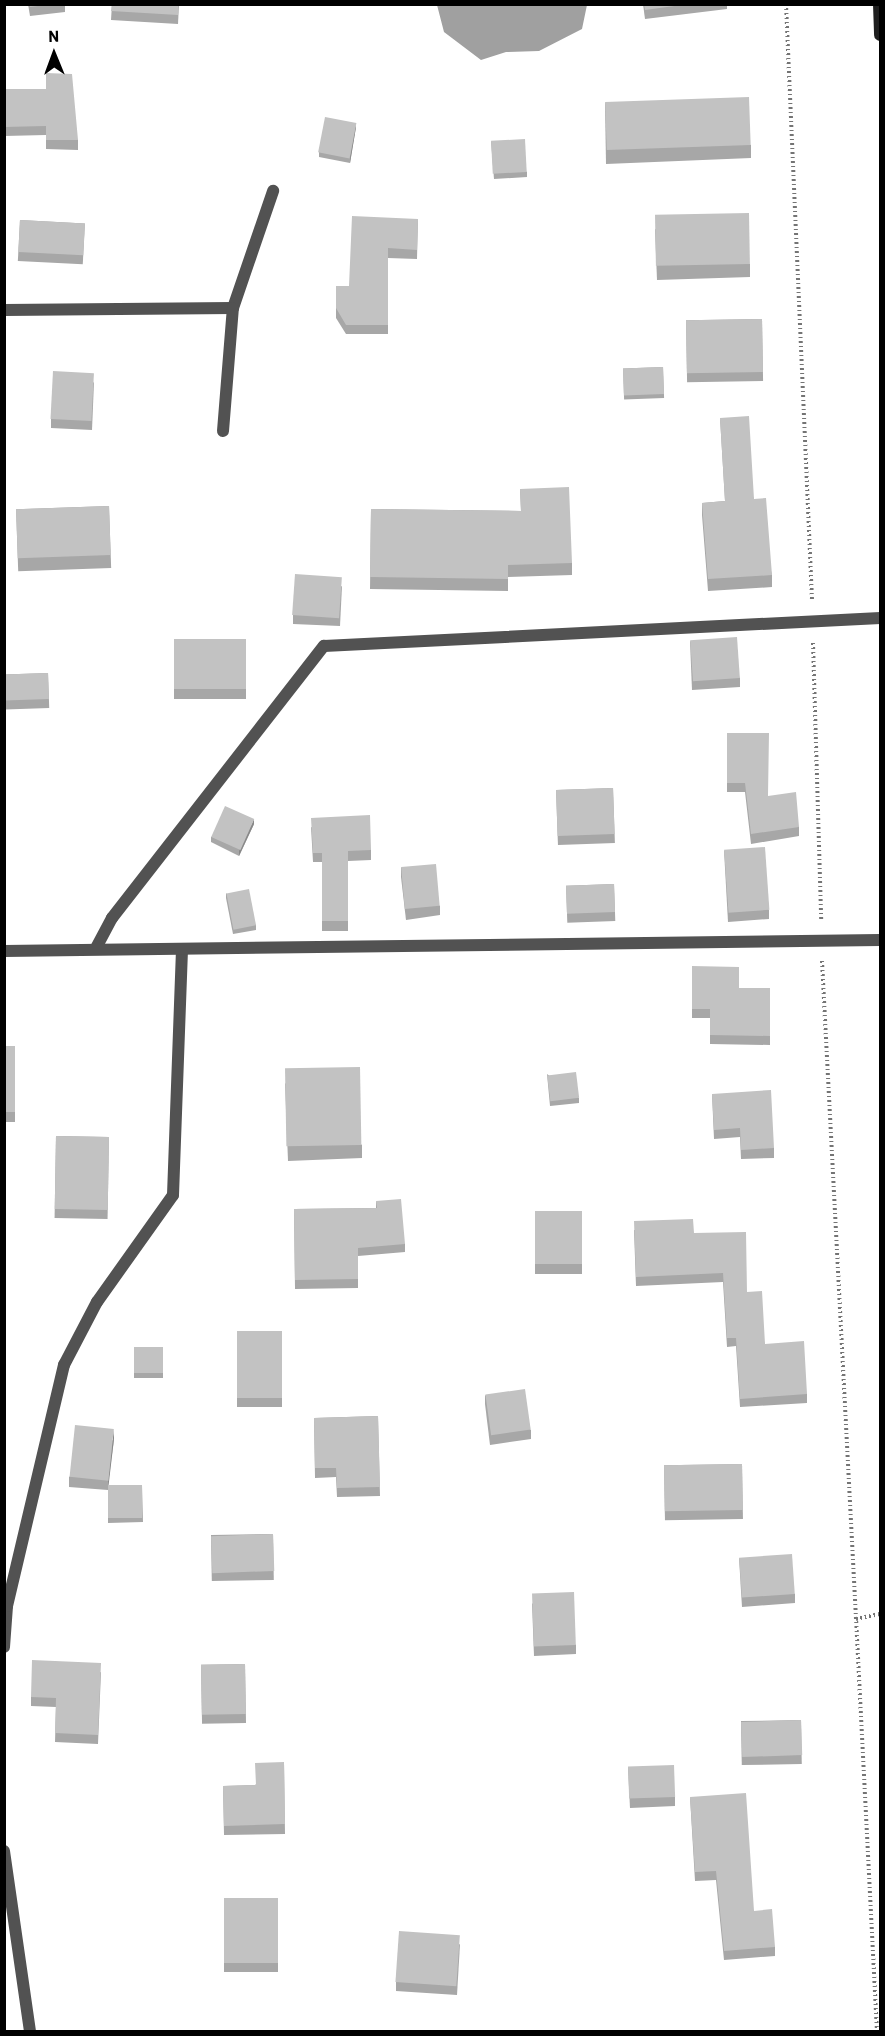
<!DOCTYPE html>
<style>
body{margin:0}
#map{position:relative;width:885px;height:2036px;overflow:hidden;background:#fff;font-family:Barlow,sans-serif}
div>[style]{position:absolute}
.water>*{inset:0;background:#a0a0a0}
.path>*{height:4px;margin-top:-2px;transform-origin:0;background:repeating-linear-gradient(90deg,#747474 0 1.5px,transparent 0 4.5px)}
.service>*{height:12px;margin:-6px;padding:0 6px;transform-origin:6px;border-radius:6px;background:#525252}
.minor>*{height:12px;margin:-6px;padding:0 6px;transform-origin:6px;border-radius:6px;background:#525252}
.secondary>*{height:12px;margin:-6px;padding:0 6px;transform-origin:6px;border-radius:6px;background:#1f1f1f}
.wall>*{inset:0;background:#a7a7a7;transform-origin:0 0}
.shaded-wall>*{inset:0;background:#888}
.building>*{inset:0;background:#c2c2c2;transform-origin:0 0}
span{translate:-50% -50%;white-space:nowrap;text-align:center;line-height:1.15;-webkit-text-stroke:6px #fff;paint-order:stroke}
.frame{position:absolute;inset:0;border:6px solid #000;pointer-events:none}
.north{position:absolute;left:24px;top:24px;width:60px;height:60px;-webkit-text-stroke:4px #fff;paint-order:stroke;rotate:359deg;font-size:16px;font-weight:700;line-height:24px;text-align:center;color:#000}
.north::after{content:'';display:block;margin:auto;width:21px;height:27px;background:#000;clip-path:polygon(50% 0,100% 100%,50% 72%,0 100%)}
</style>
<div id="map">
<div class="water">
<div style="clip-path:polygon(437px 5px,437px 4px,587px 5px,582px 29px,539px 51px,506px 52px,481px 60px,444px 32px)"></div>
</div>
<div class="path">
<div style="left:786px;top:4px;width:596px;rotate:87.5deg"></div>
<div style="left:813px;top:643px;width:277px;rotate:88.3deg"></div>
<div style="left:822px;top:961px;width:659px;rotate:87.04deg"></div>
<div style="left:877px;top:2032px;width:414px;rotate:-92.9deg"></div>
<div style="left:856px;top:1619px;width:25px;rotate:-12deg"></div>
</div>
<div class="service">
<div style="left:4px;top:310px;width:229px;rotate:-0.5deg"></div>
<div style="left:233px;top:308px;width:124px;rotate:-71.1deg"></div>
<div style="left:223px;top:431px;width:123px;rotate:-85.4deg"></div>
<div style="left:96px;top:948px;width:34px;rotate:-62deg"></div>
<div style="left:112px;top:918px;width:345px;rotate:-52.1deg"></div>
<div style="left:324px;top:646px;width:557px;rotate:-2.88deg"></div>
<div style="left:4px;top:1647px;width:41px;rotate:-85.8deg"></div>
<div style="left:7px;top:1606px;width:248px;rotate:-76.7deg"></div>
<div style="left:64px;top:1365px;width:71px;rotate:-62.4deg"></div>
<div style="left:97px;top:1302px;width:131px;rotate:-54.6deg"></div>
<div style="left:173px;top:1195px;width:246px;rotate:-87.9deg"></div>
<div style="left:4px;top:1851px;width:183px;rotate:81.8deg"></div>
</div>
<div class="minor">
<div style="left:4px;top:951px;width:876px;rotate:-0.72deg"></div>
</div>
<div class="secondary">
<div style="left:879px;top:4px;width:31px;rotate:88deg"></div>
</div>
<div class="wall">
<div style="clip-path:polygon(28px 4px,65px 4px,65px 12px,30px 16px)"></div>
<div style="clip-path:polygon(112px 4px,179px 4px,178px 24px,111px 20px)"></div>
<div style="clip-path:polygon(643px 4px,727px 4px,727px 9px,645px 19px)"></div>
<div style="clip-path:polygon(4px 89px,78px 140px,78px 150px,46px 149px,46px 135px,4px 136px)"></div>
<div style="clip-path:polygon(605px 103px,751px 145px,751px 158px,606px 164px)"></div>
<div style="clip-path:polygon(356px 127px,350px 163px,319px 157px,319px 152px)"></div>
<div style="clip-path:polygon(491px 141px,527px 172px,527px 177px,494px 179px)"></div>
<div style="clip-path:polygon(418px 219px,417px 259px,388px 258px,388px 334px,346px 334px,336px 318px,336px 286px,349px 286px)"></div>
<div style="left:20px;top:220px;width:65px;height:41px;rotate:3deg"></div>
<div style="clip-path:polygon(655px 229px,750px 264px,750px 277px,657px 280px)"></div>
<div style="left:762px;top:319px;width:62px;height:76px;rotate:89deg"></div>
<div style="left:663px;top:367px;width:31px;height:40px;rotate:88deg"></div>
<div style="clip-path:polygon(94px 382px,92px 430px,51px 428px,51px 419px)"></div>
<div style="clip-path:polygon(720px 418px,754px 499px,772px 575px,772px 587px,708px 591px,702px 515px,702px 503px,725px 501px)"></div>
<div style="clip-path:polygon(520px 489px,572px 563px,572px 575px,508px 577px,508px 591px,370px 589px,371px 509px,521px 511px)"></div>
<div style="left:109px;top:506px;width:62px;height:93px;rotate:88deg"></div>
<div style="clip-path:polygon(342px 586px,340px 626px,293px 624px,293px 615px)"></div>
<div style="left:246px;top:639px;width:60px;height:72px;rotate:90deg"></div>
<div style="clip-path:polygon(690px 641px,740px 678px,740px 687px,692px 690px)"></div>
<div style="left:48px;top:673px;width:35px;height:44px;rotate:88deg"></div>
<div style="clip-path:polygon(727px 733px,768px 796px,799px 827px,799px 836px,751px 844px,745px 792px,727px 792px)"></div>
<div style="left:613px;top:788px;width:55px;height:57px;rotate:88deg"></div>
<div style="clip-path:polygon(254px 824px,239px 856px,211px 842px,211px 837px)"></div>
<div style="clip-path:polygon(311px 827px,371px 850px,371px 860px,348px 861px,348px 931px,322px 931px,322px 862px,313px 862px)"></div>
<div style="clip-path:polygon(724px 850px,769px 910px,769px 919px,728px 922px)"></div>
<div style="clip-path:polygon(401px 867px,440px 906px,440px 915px,406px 920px,401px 877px)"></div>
<div style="left:614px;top:884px;width:37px;height:48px;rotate:88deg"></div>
<div style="clip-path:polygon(226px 893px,256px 925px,256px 930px,233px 934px,226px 898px)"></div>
<div style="clip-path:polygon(692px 966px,739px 988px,770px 988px,770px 1045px,710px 1044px,710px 1018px,692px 1018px)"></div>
<div style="left:4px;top:1046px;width:11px;height:76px"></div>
<div style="clip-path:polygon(547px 1074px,579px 1098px,579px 1103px,550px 1106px)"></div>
<div style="clip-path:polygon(285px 1083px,362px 1145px,362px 1158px,288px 1161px)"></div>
<div style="clip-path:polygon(712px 1094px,774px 1148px,774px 1158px,741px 1159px,740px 1137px,714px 1139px)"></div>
<div style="left:56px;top:1136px;width:53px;height:82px;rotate:1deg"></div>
<div style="clip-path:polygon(376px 1201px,405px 1244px,405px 1252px,358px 1256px,358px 1288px,295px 1289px,294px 1209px,376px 1208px)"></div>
<div style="left:582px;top:1211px;width:63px;height:47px;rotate:90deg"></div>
<div style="clip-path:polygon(634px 1230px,694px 1233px,747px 1292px,765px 1344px,807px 1394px,807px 1403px,740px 1407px,736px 1346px,727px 1347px,723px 1282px,636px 1286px)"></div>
<div style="left:237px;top:1331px;width:45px;height:76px"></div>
<div style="left:163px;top:1347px;width:31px;height:29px;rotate:90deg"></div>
<div style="clip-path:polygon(485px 1395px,531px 1430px,531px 1439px,490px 1445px,485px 1404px)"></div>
<div style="clip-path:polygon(378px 1416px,380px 1496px,337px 1497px,336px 1477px,315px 1478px,314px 1418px)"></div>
<div style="clip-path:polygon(114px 1439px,108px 1485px,142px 1485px,143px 1522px,108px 1523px,108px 1490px,69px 1487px,69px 1477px)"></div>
<div style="left:742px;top:1464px;width:55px;height:78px;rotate:89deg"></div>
<div style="left:273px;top:1534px;width:46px;height:62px;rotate:89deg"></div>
<div style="clip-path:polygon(739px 1558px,795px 1594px,795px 1603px,742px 1607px)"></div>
<div style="clip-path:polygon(532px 1603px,576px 1645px,576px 1654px,534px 1656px)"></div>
<div style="left:245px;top:1664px;width:59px;height:44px;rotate:89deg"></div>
<div style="clip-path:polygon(101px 1672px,98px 1744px,55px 1742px,56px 1707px,31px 1706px,31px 1697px)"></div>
<div style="left:801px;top:1720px;width:44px;height:60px;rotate:89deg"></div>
<div style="clip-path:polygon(284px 1762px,285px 1834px,224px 1835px,223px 1786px,255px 1785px)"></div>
<div style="clip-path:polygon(628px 1767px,675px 1797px,675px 1806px,630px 1808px)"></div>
<div style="clip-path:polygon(690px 1797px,754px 1911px,775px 1947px,775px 1956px,724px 1960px,716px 1880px,695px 1881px)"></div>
<div style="left:224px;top:1898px;width:54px;height:74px"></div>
<div style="clip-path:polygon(460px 1944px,457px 1995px,396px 1991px,396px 1982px)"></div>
</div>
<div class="shaded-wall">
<div style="clip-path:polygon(356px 123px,356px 127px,350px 163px,350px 158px)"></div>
<div style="clip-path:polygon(254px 819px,254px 824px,239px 856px,239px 851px)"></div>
<div style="clip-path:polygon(114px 1429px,114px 1439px,108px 1490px,108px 1481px)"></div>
</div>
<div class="building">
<div style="clip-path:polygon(29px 4px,53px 4px,30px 7px)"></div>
<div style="clip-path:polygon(112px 4px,178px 4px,178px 15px,111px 11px)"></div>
<div style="clip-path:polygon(644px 4px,689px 4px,645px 10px)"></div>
<div style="clip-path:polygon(46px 73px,72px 74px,78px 140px,46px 140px,46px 126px,4px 127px,4px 89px,46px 89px)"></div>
<div style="left:749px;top:97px;width:48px;height:144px;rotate:88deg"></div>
<div style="left:325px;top:117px;width:32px;height:36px;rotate:11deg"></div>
<div style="left:525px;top:139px;width:33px;height:34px;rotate:87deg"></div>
<div style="left:749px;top:213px;width:51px;height:94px;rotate:89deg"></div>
<div style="clip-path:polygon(352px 216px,418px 219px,417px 250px,388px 248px,388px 325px,346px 325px,336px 308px,336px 286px,349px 286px)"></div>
<div style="left:20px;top:220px;width:65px;height:32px;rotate:3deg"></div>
<div style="left:762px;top:319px;width:53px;height:76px;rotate:89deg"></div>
<div style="left:663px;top:367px;width:27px;height:40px;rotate:88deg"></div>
<div style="left:53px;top:371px;width:41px;height:48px;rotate:3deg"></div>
<div style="clip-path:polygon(749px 416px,754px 499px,766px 498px,772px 575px,708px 579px,702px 503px,725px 501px,720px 418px)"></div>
<div style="clip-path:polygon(569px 487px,572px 563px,508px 565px,508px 579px,370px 577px,371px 509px,521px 511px,520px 489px)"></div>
<div style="left:109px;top:506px;width:49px;height:93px;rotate:88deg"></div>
<div style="left:295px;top:574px;width:47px;height:41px;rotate:4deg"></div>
<div style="left:737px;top:637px;width:41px;height:47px;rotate:86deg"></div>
<div style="left:246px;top:639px;width:50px;height:72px;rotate:90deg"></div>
<div style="left:48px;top:673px;width:26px;height:44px;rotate:88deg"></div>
<div style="clip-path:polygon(727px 733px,769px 733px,768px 796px,796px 792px,799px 827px,751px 834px,745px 783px,727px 783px)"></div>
<div style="left:613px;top:788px;width:46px;height:57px;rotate:88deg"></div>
<div style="left:225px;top:806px;width:32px;height:34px;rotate:24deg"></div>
<div style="clip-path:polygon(370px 815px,371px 850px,348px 851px,348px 921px,322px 921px,322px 853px,313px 853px,311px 818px)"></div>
<div style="left:765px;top:847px;width:63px;height:41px;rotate:86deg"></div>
<div style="left:436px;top:864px;width:42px;height:35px;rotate:85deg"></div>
<div style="left:614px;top:884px;width:28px;height:48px;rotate:88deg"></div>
<div style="left:249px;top:889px;width:37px;height:23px;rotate:79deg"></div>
<div style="clip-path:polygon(692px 966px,739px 967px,739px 988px,770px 988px,770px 1036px,710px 1035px,710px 1009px,692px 1009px)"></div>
<div style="left:4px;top:1046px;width:11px;height:66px"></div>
<div style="left:360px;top:1067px;width:78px;height:75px;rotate:89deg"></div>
<div style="left:576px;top:1072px;width:26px;height:29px;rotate:83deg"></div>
<div style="clip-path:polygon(771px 1090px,774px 1148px,741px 1150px,740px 1128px,714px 1130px,712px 1094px)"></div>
<div style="left:56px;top:1136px;width:53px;height:73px;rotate:1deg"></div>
<div style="clip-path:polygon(401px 1199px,405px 1244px,358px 1248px,358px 1279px,295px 1280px,294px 1209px,377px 1208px,376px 1201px)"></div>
<div style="left:582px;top:1211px;width:53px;height:47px;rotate:90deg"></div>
<div style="clip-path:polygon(693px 1219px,694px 1233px,746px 1232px,747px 1292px,762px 1291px,765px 1344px,804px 1341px,807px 1394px,740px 1399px,736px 1338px,727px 1338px,723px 1273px,636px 1277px,634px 1221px)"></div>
<div style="left:237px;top:1331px;width:45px;height:67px"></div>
<div style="left:163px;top:1347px;width:26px;height:29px;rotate:90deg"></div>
<div style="left:525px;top:1389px;width:41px;height:40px;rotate:82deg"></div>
<div style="clip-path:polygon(378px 1416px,380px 1487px,337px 1488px,336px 1468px,315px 1468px,314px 1418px)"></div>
<div style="left:75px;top:1425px;width:39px;height:52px;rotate:6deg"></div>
<div style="left:742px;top:1464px;width:46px;height:78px;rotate:89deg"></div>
<div style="left:108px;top:1485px;width:34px;height:33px"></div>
<div style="left:273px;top:1534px;width:37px;height:62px;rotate:88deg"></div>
<div style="left:792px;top:1554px;width:40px;height:53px;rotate:86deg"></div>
<div style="left:574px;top:1592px;width:53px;height:42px;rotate:88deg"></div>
<div style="clip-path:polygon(32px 1660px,101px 1663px,98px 1735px,55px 1733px,56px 1698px,31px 1697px)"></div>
<div style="left:245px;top:1664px;width:50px;height:44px;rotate:89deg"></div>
<div style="left:801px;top:1720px;width:35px;height:60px;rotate:88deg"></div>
<div style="clip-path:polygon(284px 1762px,285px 1824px,224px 1826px,223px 1786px,256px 1785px,255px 1763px)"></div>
<div style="left:674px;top:1765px;width:32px;height:46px;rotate:88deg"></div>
<div style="clip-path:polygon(746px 1793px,754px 1911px,772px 1909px,775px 1947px,724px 1951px,716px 1871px,695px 1872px,690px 1797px)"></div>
<div style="left:224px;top:1898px;width:54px;height:65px"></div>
<div style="left:399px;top:1931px;width:61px;height:51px;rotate:4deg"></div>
</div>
<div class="frame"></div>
<div class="north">N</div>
</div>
